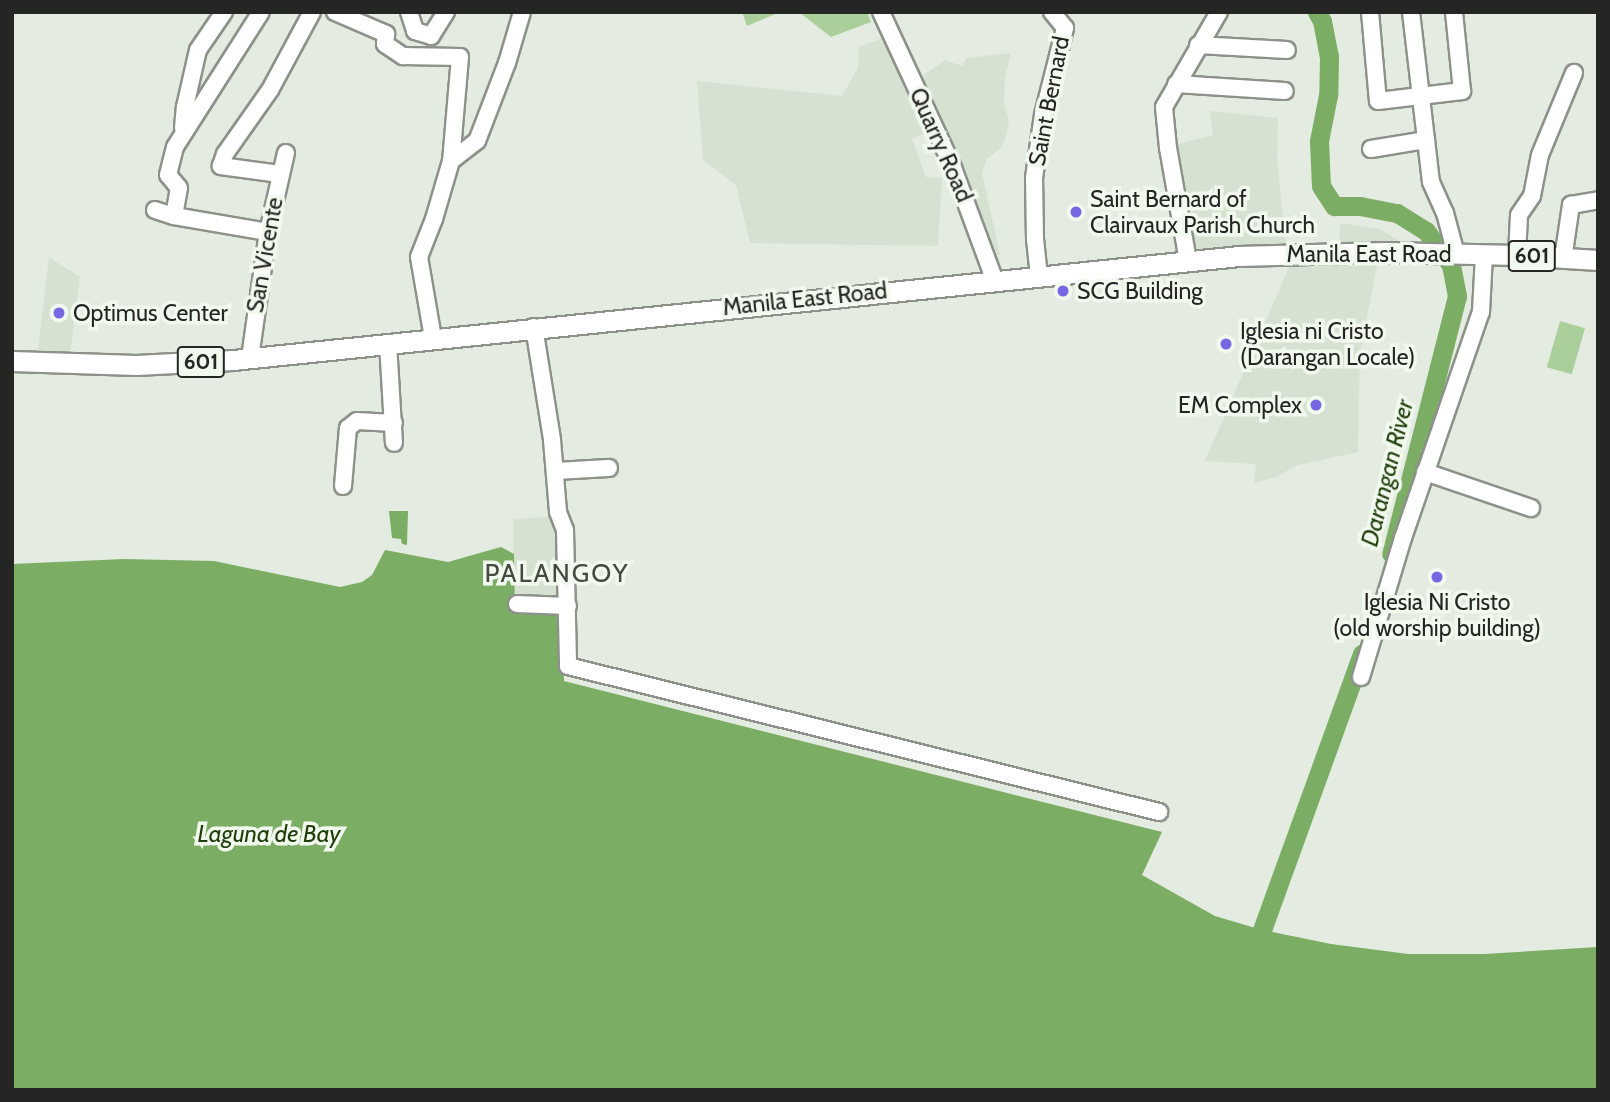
<!DOCTYPE html>
<style>
body{margin:0}
#map{position:relative;width:1610px;height:1102px;overflow:hidden;background:#e4ebe1;font-family:Cabin,sans-serif}
div>[style]{position:absolute}
.built>*{inset:0;background:#d6e2d1}
.green>*{inset:0;background:#abcf9a;transform-origin:0 0}
.water>*{inset:0;background:#7cad64}
.river>*{height:19px;margin:-9.5px;padding:0 9.5px;transform-origin:9.5px;border-radius:9.5px;background:#7cad64}
.roads{filter:drop-shadow(2px 0 #8c9289) drop-shadow(-2px 0 #8c9289) drop-shadow(0 2px #8c9289) drop-shadow(0 -2px #8c9289)}
.minor>*{height:16px;margin:-8px;padding:0 8px;transform-origin:8px;border-radius:8px;background:#fff}
.major>*{height:19px;margin:-9.5px;padding:0 9.5px;transform-origin:9.5px;border-radius:9.5px;background:#fff}
.dots>*{width:19px;height:19px;translate:-50% -50%;box-sizing:border-box;border:4px solid #f1f9ee;border-radius:50%}
span{translate:-50% -50%;white-space:nowrap;text-align:center;line-height:1.15;-webkit-text-stroke:7px #f1f9ee;paint-order:stroke}
.shield-label span{padding:2px 5px;background:#f1f9ee;border:2px solid;border-radius:5px;-webkit-text-stroke-width:0}
.shield-label{font-size:21px;color:#242623;font-weight:700}
.street-label{font-size:23px;color:#242623}
.poi-label{font-size:23px;color:#242623}
.left{translate:0 -50%;text-align:left}
.right{translate:-100% -50%;text-align:right}
.water-label{font-size:24px;color:#1f3e0a;font-style:italic}
.quarter-label{font-size:26px;color:#444a41;letter-spacing:2px}
.frame{position:absolute;inset:0;border:14px solid #242623;pointer-events:none}
</style>
<div id="map">
<div class="built">
<div style="clip-path:polygon(882px 38px,927px 132px,912px 139px,926px 177px,942px 178px,938px 246px,750px 243px,736px 185px,703px 160px,697px 81px,842px 96px,858px 68px,859px 47px)"></div>
<div style="clip-path:polygon(1011px 53px,1005px 78px,1004px 103px,1009px 121px,1006px 136px,1002px 147px,987px 159px,982px 173px,1000px 255px,994px 255px,952px 147px,921px 77px,945px 60px,962px 66px,966px 58px)"></div>
<div style="clip-path:polygon(1210px 111px,1278px 118px,1277px 159px,1286px 246px,1192px 253px,1170px 146px,1213px 135px)"></div>
<div style="clip-path:polygon(1340px 223px,1379px 229px,1400px 241px,1398px 248px,1339px 247px)"></div>
<div style="clip-path:polygon(49px 257px,80px 277px,70px 354px,38px 350px)"></div>
<div style="clip-path:polygon(1377px 265px,1360px 353px,1358px 452px,1294px 466px,1279px 476px,1254px 483px,1256px 464px,1205px 461px,1289px 267px)"></div>
<div style="clip-path:polygon(549px 517px,558px 524px,562px 613px,515px 611px,513px 519px)"></div>
</div>
<div class="green">
<div style="clip-path:polygon(742px 12px,780px 12px,747px 26px)"></div>
<div style="clip-path:polygon(799px 12px,867px 12px,871px 22px,831px 37px)"></div>
<div style="left:1560px;top:321px;width:26px;height:48px;rotate:16deg"></div>
</div>
<div class="water">
<div style="clip-path:polygon(389px 511px,408px 511px,407px 545px,402px 544px,401px 539px,392px 538px)"></div>
<div style="clip-path:polygon(501px 547px,514px 554px,515px 611px,562px 613px,564px 681px,1162px 832px,1142px 875px,1215px 916px,1262px 930px,1331px 944px,1408px 954px,1484px 954px,1598px 947px,1598px 1090px,12px 1090px,12px 564px,124px 559px,214px 561px,340px 587px,362px 582px,372px 575px,385px 550px,448px 562px)"></div>
</div>
<div class="river">
<div style="left:1317px;top:12px;width:10px;rotate:61deg"></div>
<div style="left:1322px;top:21px;width:36px;rotate:79deg"></div>
<div style="left:1329px;top:56px;width:39px;rotate:91deg"></div>
<div style="left:1328px;top:95px;width:47px;rotate:101.1deg"></div>
<div style="left:1319px;top:141px;width:45px;rotate:87.5deg"></div>
<div style="left:1321px;top:186px;width:24px;rotate:57deg"></div>
<div style="left:1334px;top:206px;width:26px"></div>
<div style="left:1360px;top:206px;width:38px;rotate:11deg"></div>
<div style="left:1397px;top:213px;width:34px;rotate:32deg"></div>
<div style="left:1426px;top:231px;width:42px;rotate:53.7deg"></div>
<div style="left:1451px;top:265px;width:32px;rotate:79deg"></div>
<div style="left:1457px;top:296px;width:266px;rotate:104.3deg"></div>
<div style="left:1262px;top:930px;width:294px;rotate:-70.1deg"></div>
</div>
<div class="roads">
<div class="minor">
<div style="left:335px;top:12px;width:56px;rotate:23.3deg"></div>
<div style="left:386px;top:34px;width:10px;rotate:96deg"></div>
<div style="left:385px;top:44px;width:22px;rotate:34deg"></div>
<div style="left:403px;top:56px;width:57px;rotate:1deg"></div>
<div style="left:460px;top:57px;width:104px;rotate:94.9deg"></div>
<div style="left:409px;top:12px;width:20px;rotate:72deg"></div>
<div style="left:881px;top:12px;width:169px;rotate:65.1deg"></div>
<div style="left:952px;top:165px;width:124px;rotate:69.7deg"></div>
<div style="left:1370px;top:12px;width:89px;rotate:84.9deg"></div>
<div style="left:1378px;top:101px;width:85px;rotate:-6.8deg"></div>
<div style="left:1462px;top:91px;width:79px;rotate:-95.8deg"></div>
<div style="left:1411px;top:12px;width:171px;rotate:83.3deg"></div>
<div style="left:1431px;top:182px;width:34px;rotate:66deg"></div>
<div style="left:1445px;top:213px;width:42px;rotate:75deg"></div>
<div style="left:415px;top:31px;width:17px;rotate:17deg"></div>
<div style="left:431px;top:36px;width:28px;rotate:-58deg"></div>
<div style="left:1198px;top:45px;width:89px;rotate:3.2deg"></div>
<div style="left:1176px;top:84px;width:109px;rotate:3.7deg"></div>
<div style="left:183px;top:128px;width:21px;rotate:-85deg"></div>
<div style="left:185px;top:107px;width:58px;rotate:-77.2deg"></div>
<div style="left:198px;top:50px;width:46px;rotate:-55.6deg"></div>
<div style="left:1371px;top:149px;width:56px;rotate:-9.3deg"></div>
<div style="left:280px;top:174px;width:60px;rotate:-172.3deg"></div>
<div style="left:221px;top:166px;width:13px;rotate:-72deg"></div>
<div style="left:225px;top:154px;width:78px;rotate:-54.9deg"></div>
<div style="left:270px;top:90px;width:89px;rotate:-61.7deg"></div>
<div style="left:155px;top:210px;width:20px;rotate:18deg"></div>
<div style="left:174px;top:216px;width:95px;rotate:9.7deg"></div>
<div style="left:174px;top:216px;width:28px;rotate:-80deg"></div>
<div style="left:179px;top:188px;width:17px;rotate:-130deg"></div>
<div style="left:168px;top:175px;width:29px;rotate:-76deg"></div>
<div style="left:175px;top:147px;width:160px;rotate:-57.5deg"></div>
<div style="left:1517px;top:255px;width:40px;rotate:-87.1deg"></div>
<div style="left:1519px;top:215px;width:23px;rotate:-56deg"></div>
<div style="left:1532px;top:196px;width:42px;rotate:-79deg"></div>
<div style="left:1540px;top:155px;width:89px;rotate:-67.5deg"></div>
<div style="left:1563px;top:259px;width:55px;rotate:-81.6deg"></div>
<div style="left:1571px;top:205px;width:27px;rotate:-10deg"></div>
<div style="left:1188px;top:261px;width:115px;rotate:-100deg"></div>
<div style="left:1168px;top:148px;width:41px;rotate:-95.6deg"></div>
<div style="left:1164px;top:107px;width:110px;rotate:-59.9deg"></div>
<div style="left:1039px;top:277px;width:38px;rotate:-96deg"></div>
<div style="left:1035px;top:239px;width:61px;rotate:-90.9deg"></div>
<div style="left:1034px;top:178px;width:64px;rotate:-81.9deg"></div>
<div style="left:1043px;top:115px;width:90px;rotate:-75.8deg"></div>
<div style="left:1065px;top:28px;width:21px;rotate:-129deg"></div>
<div style="left:534px;top:327px;width:114px;rotate:80.9deg"></div>
<div style="left:552px;top:440px;width:72px;rotate:85.2deg"></div>
<div style="left:558px;top:512px;width:19px;rotate:69deg"></div>
<div style="left:565px;top:530px;width:136px;rotate:88.7deg"></div>
<div style="left:568px;top:666px;width:609px;rotate:13.88deg"></div>
<div style="left:433px;top:338px;width:82px;rotate:-99.8deg"></div>
<div style="left:419px;top:257px;width:41px;rotate:-68.5deg"></div>
<div style="left:434px;top:219px;width:60px;rotate:-73.7deg"></div>
<div style="left:451px;top:161px;width:33px;rotate:-38deg"></div>
<div style="left:477px;top:141px;width:84px;rotate:-69deg"></div>
<div style="left:507px;top:63px;width:53px;rotate:-73.6deg"></div>
<div style="left:388px;top:343px;width:100px;rotate:86.6deg"></div>
<div style="left:250px;top:358px;width:127px;rotate:-81.9deg"></div>
<div style="left:268px;top:232px;width:81px;rotate:-77.2deg"></div>
<div style="left:555px;top:471px;width:54px;rotate:-3.2deg"></div>
<div style="left:1425px;top:472px;width:112px;rotate:18.8deg"></div>
<div style="left:343px;top:486px;width:58px;rotate:-85.1deg"></div>
<div style="left:348px;top:428px;width:11px;rotate:-38deg"></div>
<div style="left:357px;top:421px;width:37px;rotate:3deg"></div>
<div style="left:517px;top:604px;width:51px;rotate:2.2deg"></div>
<div style="left:1361px;top:677px;width:145px;rotate:-73.2deg"></div>
<div style="left:1403px;top:538px;width:239px;rotate:-71deg"></div>
<div style="left:1481px;top:312px;width:57px;rotate:-87deg"></div>
</div>
<div class="major">
<div style="left:12px;top:361px;width:124px;rotate:1.8deg"></div>
<div style="left:136px;top:365px;width:97px;rotate:-3deg"></div>
<div style="left:233px;top:360px;width:1011px;rotate:-5.9deg"></div>
<div style="left:1239px;top:256px;width:146px;rotate:-1.6deg"></div>
<div style="left:1385px;top:252px;width:132px;rotate:1.3deg"></div>
<div style="left:1517px;top:255px;width:81px;rotate:3.5deg"></div>
</div>
</div>
<div class="dots">
<div style="left:1076px;top:212px;background:#7867e2"></div>
<div style="left:1063px;top:291px;background:#7867e2"></div>
<div style="left:59px;top:313px;background:#7867e2"></div>
<div style="left:1226px;top:344px;background:#7867e2"></div>
<div style="left:1316px;top:405px;background:#7867e2"></div>
<div style="left:1437px;top:577px;background:#7867e2"></div>
</div>
<div class="shield-label">
<span style="left:1532px;top:256px">601</span>
<span style="left:201px;top:362px">601</span>
</div>
<div class="street-label">
<span style="left:1049px;top:101px;rotate:-79deg">Saint Bernard</span>
<span style="left:941px;top:145px;rotate:66deg">Quarry Road</span>
<span style="left:1369px;top:254px">Manila East Road</span>
<span style="left:265px;top:255px;rotate:-80deg">San Vicente</span>
<span style="left:805px;top:299px;rotate:-6deg">Manila East Road</span>
</div>
<div class="poi-label">
<span class="left" style="left:1090px;top:212px">Saint Bernard of<br>Clairvaux Parish Church</span>
<span class="left" style="left:1077px;top:291px">SCG Building</span>
<span class="left" style="left:73px;top:313px">Optimus Center</span>
<span class="left" style="left:1240px;top:344px">Iglesia ni Cristo<br>(Darangan Locale)</span>
<span class="right" style="left:1302px;top:405px">EM Complex</span>
<span style="left:1437px;top:615px">Iglesia Ni Cristo<br>(old worship building)</span>
</div>
<div class="water-label">
<span style="left:1387px;top:473px;rotate:-76deg">Darangan River</span>
<span style="left:269px;top:834px">Laguna de Bay</span>
</div>
<div class="quarter-label">
<span style="left:557px;top:574px">PALANGOY</span>
</div>
<div class="frame"></div>
</div>
